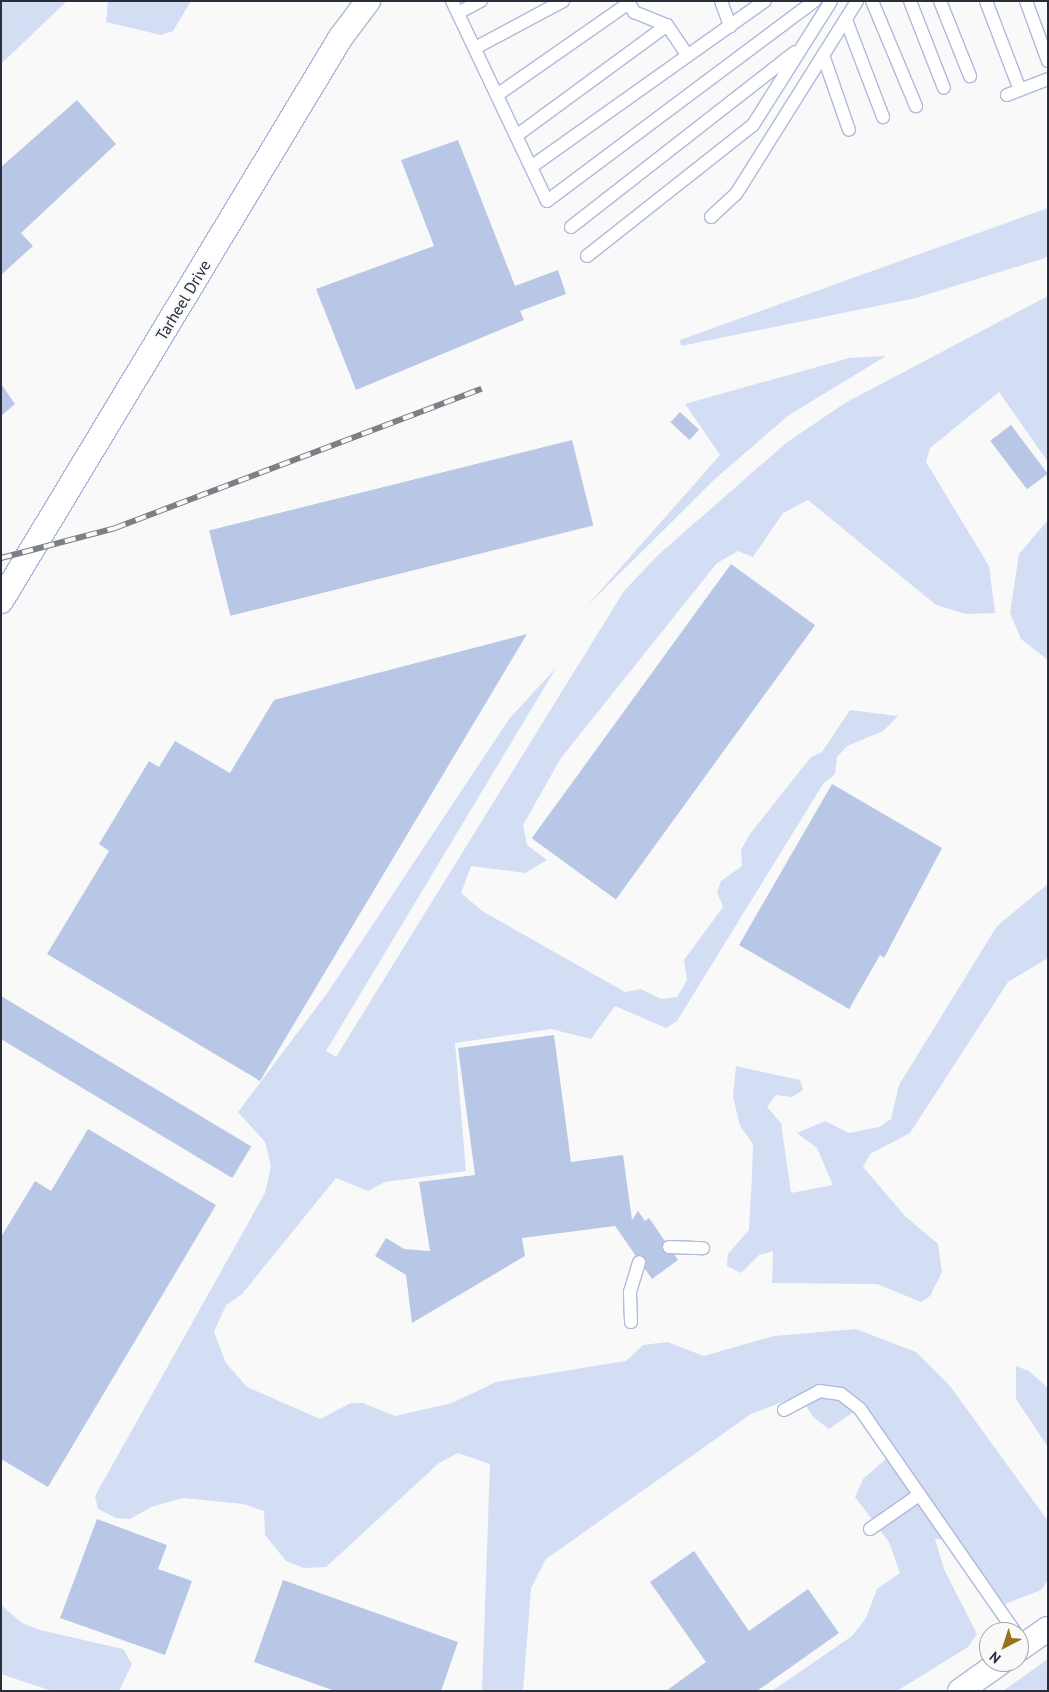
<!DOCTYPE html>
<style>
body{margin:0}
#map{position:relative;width:1049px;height:1692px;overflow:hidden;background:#f9f9f9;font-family:"PT Sans",sans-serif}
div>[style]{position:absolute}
.green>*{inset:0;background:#d3ddf4}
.building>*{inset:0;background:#b9c7e6;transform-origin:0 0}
.roads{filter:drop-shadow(1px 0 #adbbda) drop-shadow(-1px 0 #adbbda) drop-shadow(0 1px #adbbda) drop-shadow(0 -1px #adbbda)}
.lane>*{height:12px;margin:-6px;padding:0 6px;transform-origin:6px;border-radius:6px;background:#fff}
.street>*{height:24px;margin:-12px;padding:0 12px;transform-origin:12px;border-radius:12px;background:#fff}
.rail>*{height:5.5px;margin-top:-2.75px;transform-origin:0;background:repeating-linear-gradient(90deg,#f9f9f9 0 11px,#7c7f86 0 22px);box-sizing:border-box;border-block:1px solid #7c7f86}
span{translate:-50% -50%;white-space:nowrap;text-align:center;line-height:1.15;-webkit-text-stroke:4px #f9f9f9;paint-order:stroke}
.street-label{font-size:16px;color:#292e3a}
.frame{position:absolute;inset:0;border:2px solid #292e3a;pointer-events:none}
.north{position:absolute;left:979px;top:1622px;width:50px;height:50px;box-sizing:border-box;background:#f9f9f9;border:1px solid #a6a8ad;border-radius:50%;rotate:220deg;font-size:14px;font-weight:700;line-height:20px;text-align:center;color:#292e3a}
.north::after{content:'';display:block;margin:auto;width:18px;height:22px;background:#94731b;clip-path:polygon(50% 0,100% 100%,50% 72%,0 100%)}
</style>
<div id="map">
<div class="green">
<div style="clip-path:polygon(1px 1px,67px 1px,1px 64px)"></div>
<div style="clip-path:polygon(108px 1px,191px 1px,173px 31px,161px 35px,106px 22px)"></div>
<div style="clip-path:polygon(1048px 208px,1048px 257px,916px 298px,681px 346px,680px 340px)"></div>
<div style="clip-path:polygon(1048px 296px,1048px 462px,999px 392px,930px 448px,926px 462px,989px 566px,995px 613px,966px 614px,936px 605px,808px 500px,783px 513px,753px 557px,738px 551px,717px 563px,561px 758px,523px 825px,527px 845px,547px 860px,525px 873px,471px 866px,461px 893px,482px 911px,625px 992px,641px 989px,661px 999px,677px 997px,687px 980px,684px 960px,723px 907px,717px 892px,721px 881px,742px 866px,741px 850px,750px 834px,811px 757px,822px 752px,850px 710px,898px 716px,883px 731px,847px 746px,837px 757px,835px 774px,823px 784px,677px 1021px,666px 1028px,615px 1006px,591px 1039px,551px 1029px,455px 1043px,466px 1171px,385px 1182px,368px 1191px,336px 1178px,242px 1294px,226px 1305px,214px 1332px,226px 1363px,247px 1387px,320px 1419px,351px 1403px,363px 1403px,395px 1416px,452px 1403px,496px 1382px,626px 1361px,643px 1345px,667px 1342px,704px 1356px,774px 1336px,856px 1329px,916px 1352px,950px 1386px,1048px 1521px,1048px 1580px,1041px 1590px,1005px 1604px,956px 1540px,935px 1539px,944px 1569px,977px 1634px,968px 1647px,897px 1691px,772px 1691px,852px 1636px,866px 1618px,877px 1589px,900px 1573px,889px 1542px,855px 1497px,863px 1479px,888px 1457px,881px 1429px,873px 1414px,861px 1407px,829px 1429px,813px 1417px,800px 1395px,751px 1414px,546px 1559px,531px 1588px,523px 1691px,482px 1691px,490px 1464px,458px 1453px,439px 1463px,326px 1567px,304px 1568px,286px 1561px,265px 1535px,264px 1511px,243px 1504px,183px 1498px,151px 1507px,130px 1519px,116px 1518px,98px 1509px,95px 1496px,265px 1193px,271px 1166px,265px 1142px,238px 1112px,328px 992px,509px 719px,556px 668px,326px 1051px,336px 1057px,624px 591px,658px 555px,786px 443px,845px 403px)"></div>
<div style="clip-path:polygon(886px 356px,789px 415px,716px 478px,586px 607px,720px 455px,685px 404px,849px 358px)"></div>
<div style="clip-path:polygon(1048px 520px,1048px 660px,1021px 639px,1010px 613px,1019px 554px)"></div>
<div style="clip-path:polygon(1048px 884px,1048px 958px,1008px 982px,910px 1133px,870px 1154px,863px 1167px,905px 1216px,938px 1244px,942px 1272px,930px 1296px,921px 1302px,877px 1284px,772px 1283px,773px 1251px,759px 1255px,741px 1273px,727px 1266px,728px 1254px,749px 1230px,752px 1176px,753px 1144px,740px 1126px,733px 1097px,736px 1066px,800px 1080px,803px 1090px,792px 1097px,776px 1095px,767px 1107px,781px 1123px,791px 1193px,833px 1185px,817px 1148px,797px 1133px,825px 1121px,849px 1133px,879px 1127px,891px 1119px,899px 1085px,997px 926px)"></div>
<div style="clip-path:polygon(1016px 1366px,1029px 1371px,1048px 1388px,1048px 1447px,1016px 1399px)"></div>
<div style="clip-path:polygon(1px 1605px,22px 1623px,40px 1630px,123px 1649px,132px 1664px,119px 1691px,52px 1691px,1px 1674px)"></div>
<div style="clip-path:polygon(1048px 1659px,1048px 1691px,1003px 1691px)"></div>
</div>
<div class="building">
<div style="clip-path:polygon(77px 100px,116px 144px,21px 233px,33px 246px,1px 275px,1px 167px)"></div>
<div style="clip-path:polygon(458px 140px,515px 286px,558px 270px,566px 294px,520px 311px,524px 320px,356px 390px,316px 289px,434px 246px,401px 160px)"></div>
<div style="clip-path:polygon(1px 384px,15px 404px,1px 416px)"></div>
<div style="left:680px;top:412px;width:26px;height:14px;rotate:43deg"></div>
<div style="left:1011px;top:425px;width:61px;height:26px;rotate:53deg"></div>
<div style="left:572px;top:440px;width:88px;height:374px;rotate:76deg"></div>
<div style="left:731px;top:564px;width:104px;height:339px;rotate:36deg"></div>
<div style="clip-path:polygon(527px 634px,260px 1081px,47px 954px,109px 851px,99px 844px,149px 761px,159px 767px,175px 741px,230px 773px,274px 700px)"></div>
<div style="clip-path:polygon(832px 784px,942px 848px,884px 958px,880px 955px,849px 1009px,739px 945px)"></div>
<div style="left:1px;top:996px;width:292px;height:37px;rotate:31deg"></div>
<div style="clip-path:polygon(554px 1035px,571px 1162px,623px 1155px,632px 1220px,638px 1211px,645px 1221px,649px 1218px,678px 1260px,652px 1279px,615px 1226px,522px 1238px,525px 1256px,412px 1323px,406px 1275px,375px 1256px,386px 1238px,404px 1249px,430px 1251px,419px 1182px,475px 1175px,458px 1048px)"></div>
<div style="clip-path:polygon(88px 1129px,216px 1205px,48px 1487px,1px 1459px,1px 1237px,35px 1181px,51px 1191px)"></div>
<div style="clip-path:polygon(97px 1519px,167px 1545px,158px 1569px,192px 1581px,165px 1655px,60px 1618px)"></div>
<div style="clip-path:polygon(694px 1551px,749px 1631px,808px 1589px,839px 1633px,757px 1691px,666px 1691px,706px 1662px,650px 1582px)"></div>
<div style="clip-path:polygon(283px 1580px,458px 1642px,441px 1691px,335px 1691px,254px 1662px)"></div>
</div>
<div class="roads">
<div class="lane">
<div style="left:452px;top:1px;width:221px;rotate:64.6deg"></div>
<div style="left:547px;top:201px;width:334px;rotate:-36.8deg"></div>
<div style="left:628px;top:1px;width:13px;rotate:61deg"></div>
<div style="left:634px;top:12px;width:35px;rotate:22deg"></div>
<div style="left:667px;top:25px;width:37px;rotate:56deg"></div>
<div style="left:721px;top:1px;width:27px;rotate:70deg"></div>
<div style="left:872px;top:1px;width:114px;rotate:67.3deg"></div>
<div style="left:910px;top:1px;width:93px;rotate:68.7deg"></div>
<div style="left:940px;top:1px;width:81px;rotate:68.2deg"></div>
<div style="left:986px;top:1px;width:95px;rotate:69.1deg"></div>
<div style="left:1026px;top:1px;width:64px;rotate:69.9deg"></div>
<div style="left:458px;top:13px;width:26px;rotate:-28deg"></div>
<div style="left:846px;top:20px;width:104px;rotate:69.1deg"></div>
<div style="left:475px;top:48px;width:100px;rotate:-28.1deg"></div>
<div style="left:823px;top:55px;width:79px;rotate:70.9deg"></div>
<div style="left:497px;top:95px;width:161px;rotate:-34.9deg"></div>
<div style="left:1007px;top:95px;width:44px;rotate:-21.3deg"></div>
<div style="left:516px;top:136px;width:187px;rotate:-36.3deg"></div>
<div style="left:531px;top:167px;width:287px;rotate:-35.4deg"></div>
<div style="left:711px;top:217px;width:34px;rotate:-43deg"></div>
<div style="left:736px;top:194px;width:228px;rotate:-57.9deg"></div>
<div style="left:571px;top:227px;width:284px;rotate:-38deg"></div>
<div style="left:587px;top:256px;width:211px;rotate:-38.3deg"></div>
<div style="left:753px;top:125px;width:146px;rotate:-57.8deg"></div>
<div style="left:669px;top:1247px;width:34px;rotate:2deg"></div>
<div style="left:631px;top:1322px;width:30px;rotate:-92deg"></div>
<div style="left:630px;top:1292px;width:31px;rotate:-73deg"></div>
<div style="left:784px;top:1410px;width:40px;rotate:-28deg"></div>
<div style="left:819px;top:1391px;width:22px;rotate:8deg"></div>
<div style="left:841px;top:1394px;width:24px;rotate:38deg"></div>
<div style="left:860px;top:1409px;width:272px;rotate:55.2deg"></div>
<div style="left:870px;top:1529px;width:60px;rotate:-34.8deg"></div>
</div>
<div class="street">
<div style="left:1px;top:601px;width:659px;rotate:-58.92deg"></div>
<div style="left:341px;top:37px;width:45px;rotate:-53.1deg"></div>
<div style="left:1019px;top:1649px;width:35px;rotate:-35deg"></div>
<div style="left:960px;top:1691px;width:50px;rotate:-35.3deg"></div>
</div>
</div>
<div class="rail">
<div style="left:1px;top:558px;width:118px;rotate:-14.7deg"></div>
<div style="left:115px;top:528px;width:392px;rotate:-20.8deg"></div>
</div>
<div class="street-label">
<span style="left:183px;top:300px;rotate:-59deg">Tarheel Drive</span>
</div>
<div class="frame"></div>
<div class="north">N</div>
</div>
